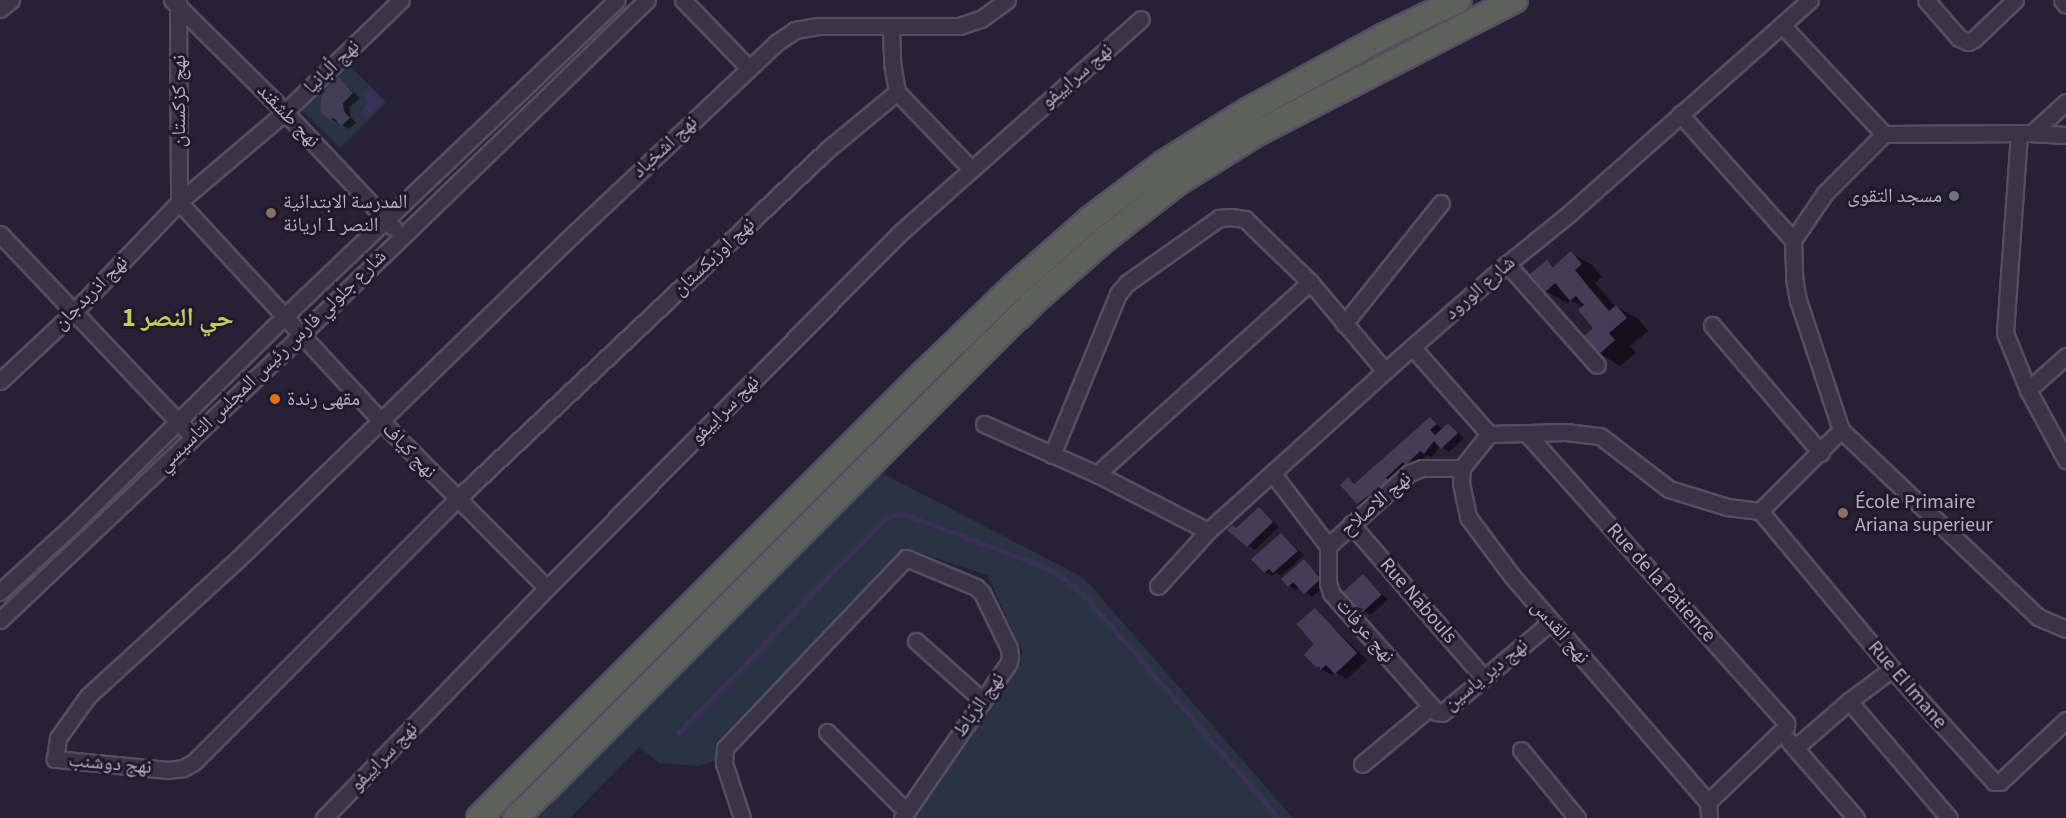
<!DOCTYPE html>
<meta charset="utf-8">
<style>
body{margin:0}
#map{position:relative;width:2066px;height:818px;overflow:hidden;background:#272136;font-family:"Source Sans 3","Noto Naskh Arabic",sans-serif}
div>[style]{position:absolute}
.green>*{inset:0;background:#2a3343;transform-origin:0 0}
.water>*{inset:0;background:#3b3057}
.shadow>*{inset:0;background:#0007}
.stream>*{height:4.5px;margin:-2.25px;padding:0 2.25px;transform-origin:2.25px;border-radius:2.25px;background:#3b3057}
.building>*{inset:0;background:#443d57;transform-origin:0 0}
.roads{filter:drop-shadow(2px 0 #554e62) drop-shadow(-2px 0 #554e62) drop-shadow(0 2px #554e62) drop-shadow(0 -2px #554e62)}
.minor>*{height:15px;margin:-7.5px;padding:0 7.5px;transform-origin:7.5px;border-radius:7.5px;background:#3a3447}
.trunk>*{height:24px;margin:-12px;padding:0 12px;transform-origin:12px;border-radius:12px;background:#5e605c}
.dots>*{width:16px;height:16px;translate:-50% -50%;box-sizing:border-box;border:3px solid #1f1a2b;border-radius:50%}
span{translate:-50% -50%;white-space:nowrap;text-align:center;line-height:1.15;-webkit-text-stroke:6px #1f1a2b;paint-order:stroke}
.street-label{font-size:20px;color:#b5aec4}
.poi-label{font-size:20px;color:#b5aec4}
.right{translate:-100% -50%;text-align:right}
.left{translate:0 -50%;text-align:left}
.district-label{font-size:26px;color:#bfcf5e;font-weight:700}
</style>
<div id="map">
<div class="green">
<div style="left:345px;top:61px;width:58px;height:65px;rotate:45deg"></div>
<div style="clip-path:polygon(882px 473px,1084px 578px,1293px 818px,909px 818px,1023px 652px,987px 575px,905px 548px,715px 743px,715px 761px,699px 766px,660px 763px,639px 747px,570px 818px,533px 818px)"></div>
</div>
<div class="water">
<div style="clip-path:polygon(371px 87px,384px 102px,366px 117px,361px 111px,369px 103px,363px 95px)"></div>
</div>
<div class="shadow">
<div style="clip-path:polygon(339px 79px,360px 98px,350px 107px,350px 116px,356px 123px,349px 129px,331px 119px)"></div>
<div style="clip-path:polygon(1571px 253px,1592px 265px,1602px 277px,1595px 283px,1614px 305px,1638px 319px,1648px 331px,1630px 346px,1636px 353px,1620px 366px,1599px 353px,1595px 329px,1583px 307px,1571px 300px,1567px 303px,1546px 291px,1547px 262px,1555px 266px)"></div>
<div style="clip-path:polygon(1430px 419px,1443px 429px,1448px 424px,1464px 438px,1449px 452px,1440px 446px,1432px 457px,1427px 455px,1365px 507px,1358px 503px,1348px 479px,1356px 484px)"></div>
<div style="clip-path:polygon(1259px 509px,1279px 527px,1255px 550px,1248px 545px,1234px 527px,1237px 529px)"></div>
<div style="clip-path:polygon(1281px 534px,1304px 555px,1281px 576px,1276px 573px,1272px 576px,1265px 572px)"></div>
<div style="clip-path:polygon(1304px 561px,1328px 583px,1312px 597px,1299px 587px,1296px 590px,1289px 586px)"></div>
<div style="clip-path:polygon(1363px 576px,1388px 599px,1371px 615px,1364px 611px)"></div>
<div style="clip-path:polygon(1315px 610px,1367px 660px,1347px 679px,1335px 672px,1332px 675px,1317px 667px)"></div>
</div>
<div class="stream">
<div style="left:678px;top:733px;width:298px;rotate:-46deg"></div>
<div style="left:885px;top:519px;width:14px;rotate:-21deg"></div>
<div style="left:898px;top:514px;width:12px;rotate:9deg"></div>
<div style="left:910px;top:516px;width:147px;rotate:20.8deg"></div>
<div style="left:1047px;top:568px;width:25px;rotate:32deg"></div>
<div style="left:1068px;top:581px;width:25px;rotate:42deg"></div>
<div style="left:1087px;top:598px;width:292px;rotate:48.9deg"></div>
</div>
<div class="building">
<div style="clip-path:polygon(339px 77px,353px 93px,343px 103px,344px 111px,350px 118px,341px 126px,334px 118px,330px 120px,320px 111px,322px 93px)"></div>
<div style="clip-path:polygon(1571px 251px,1582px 264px,1575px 270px,1592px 291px,1609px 311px,1616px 305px,1627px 318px,1609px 333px,1615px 340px,1598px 355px,1583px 337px,1593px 328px,1578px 310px,1584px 305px,1580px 301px,1576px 296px,1570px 301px,1555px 283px,1545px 292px,1530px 274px,1547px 260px,1553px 267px)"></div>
<div style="clip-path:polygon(1430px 417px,1437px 424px,1430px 430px,1435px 435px,1448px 423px,1458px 433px,1441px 449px,1434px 441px,1424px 454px,1420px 451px,1406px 465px,1403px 462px,1386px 478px,1389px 481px,1357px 504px,1340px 485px,1348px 477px,1354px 484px)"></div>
<div style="clip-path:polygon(1259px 507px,1273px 522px,1247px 547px,1227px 530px,1233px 525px,1236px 528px)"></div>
<div style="clip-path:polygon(1281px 533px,1298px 551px,1273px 573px,1269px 569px,1264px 573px,1251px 559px)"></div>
<div style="clip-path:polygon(1304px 559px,1321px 579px,1304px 594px,1293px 582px,1288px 587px,1281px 579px)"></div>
<div style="left:1363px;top:574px;width:28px;height:27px;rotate:48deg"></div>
<div style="clip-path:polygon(1315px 608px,1357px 653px,1335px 674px,1326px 665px,1320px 670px,1319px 666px,1317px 668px,1304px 655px,1314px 644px,1296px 624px)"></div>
</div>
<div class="roads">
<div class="minor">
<div style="left:172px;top:0;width:159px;rotate:44.7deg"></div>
<div style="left:285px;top:112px;width:158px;rotate:46.8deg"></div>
<div style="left:683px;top:0;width:95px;rotate:45.9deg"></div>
<div style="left:1926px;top:0;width:50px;rotate:49deg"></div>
<div style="left:1959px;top:38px;width:10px;rotate:24deg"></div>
<div style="left:1968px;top:42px;width:7px;rotate:-27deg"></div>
<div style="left:1974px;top:39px;width:57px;rotate:-43.6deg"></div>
<div style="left:2062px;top:0;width:6px;rotate:51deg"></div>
<div style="left:178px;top:1px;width:201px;rotate:89.7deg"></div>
<div style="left:0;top:9px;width:14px;rotate:-39deg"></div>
<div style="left:1782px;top:25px;width:149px;rotate:46.9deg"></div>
<div style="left:891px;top:28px;width:35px;rotate:88deg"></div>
<div style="left:892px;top:63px;width:29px;rotate:80deg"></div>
<div style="left:897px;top:92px;width:91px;rotate:140.4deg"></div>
<div style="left:827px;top:150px;width:509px;rotate:136.67deg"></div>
<div style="left:457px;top:499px;width:372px;rotate:135deg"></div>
<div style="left:194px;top:762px;width:13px;rotate:151deg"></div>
<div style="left:183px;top:768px;width:15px;rotate:172deg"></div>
<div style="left:168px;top:770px;width:114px;rotate:-174.4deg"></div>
<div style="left:55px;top:759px;width:21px;rotate:-82deg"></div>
<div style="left:58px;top:738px;width:52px;rotate:-54.5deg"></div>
<div style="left:88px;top:696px;width:203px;rotate:-42.4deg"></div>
<div style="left:238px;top:559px;width:455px;rotate:-44.1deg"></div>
<div style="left:565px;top:242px;width:290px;rotate:-43.3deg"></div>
<div style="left:776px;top:43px;width:23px;rotate:-34deg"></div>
<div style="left:795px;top:30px;width:23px;rotate:-10deg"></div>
<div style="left:818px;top:26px;width:141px"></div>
<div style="left:959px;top:26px;width:23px;rotate:-18deg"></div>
<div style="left:981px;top:19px;width:32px;rotate:-36deg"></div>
<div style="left:897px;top:92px;width:107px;rotate:46.1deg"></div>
<div style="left:1680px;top:114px;width:169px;rotate:48.1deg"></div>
<div style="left:2019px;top:133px;width:200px;rotate:94deg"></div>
<div style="left:2005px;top:333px;width:61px;rotate:68deg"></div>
<div style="left:2028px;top:390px;width:80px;rotate:61.5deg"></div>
<div style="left:2032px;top:133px;width:46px;rotate:-42.4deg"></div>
<div style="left:2066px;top:135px;width:34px;rotate:-177deg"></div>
<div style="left:2032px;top:133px;width:148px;rotate:179.6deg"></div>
<div style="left:1884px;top:134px;width:83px;rotate:135deg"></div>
<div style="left:1825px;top:193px;width:57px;rotate:124.2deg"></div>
<div style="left:1793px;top:240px;width:38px;rotate:88deg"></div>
<div style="left:1794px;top:278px;width:22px;rotate:80deg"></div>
<div style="left:1798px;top:300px;width:137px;rotate:71.7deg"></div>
<div style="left:1841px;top:430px;width:272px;rotate:43.5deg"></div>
<div style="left:2038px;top:617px;width:30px;rotate:23deg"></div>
<div style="left:179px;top:202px;width:298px;rotate:47.3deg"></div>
<div style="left:381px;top:421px;width:235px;rotate:45.2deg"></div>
<div style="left:0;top:234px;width:270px;rotate:46.5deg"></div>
<div style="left:1507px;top:264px;width:135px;rotate:48.3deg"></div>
<div style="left:1344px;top:324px;width:155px;rotate:-51.3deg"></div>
<div style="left:1712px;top:325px;width:168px;rotate:49.6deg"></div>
<div style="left:1412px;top:347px;width:116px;rotate:48.5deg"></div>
<div style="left:1489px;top:434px;width:77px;rotate:-1.5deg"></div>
<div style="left:1566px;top:432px;width:34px;rotate:7deg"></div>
<div style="left:1600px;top:436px;width:87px;rotate:37.5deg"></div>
<div style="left:1669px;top:489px;width:61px;rotate:17.2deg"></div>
<div style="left:1727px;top:507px;width:33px;rotate:7deg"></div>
<div style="left:1760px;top:511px;width:115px;rotate:-45deg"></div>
<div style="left:0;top:381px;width:103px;rotate:-43deg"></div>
<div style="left:75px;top:311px;width:151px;rotate:-46.3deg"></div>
<div style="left:179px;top:202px;width:139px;rotate:-40.3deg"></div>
<div style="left:285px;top:112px;width:161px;rotate:-44deg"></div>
<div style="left:2028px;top:390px;width:51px;rotate:-41.8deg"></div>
<div style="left:984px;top:424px;width:124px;rotate:23.9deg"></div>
<div style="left:1097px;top:474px;width:125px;rotate:27.2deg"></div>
<div style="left:1489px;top:434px;width:43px;rotate:128.5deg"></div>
<div style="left:1462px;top:468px;width:15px;rotate:94deg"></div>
<div style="left:1461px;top:483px;width:35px;rotate:78deg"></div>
<div style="left:1468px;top:517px;width:74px;rotate:53.3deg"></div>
<div style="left:1512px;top:576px;width:299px;rotate:49.1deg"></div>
<div style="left:1708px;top:802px;width:16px;rotate:86deg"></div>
<div style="left:1528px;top:435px;width:387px;rotate:48.1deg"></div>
<div style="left:1786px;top:723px;width:4px;rotate:90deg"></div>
<div style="left:1786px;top:727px;width:108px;rotate:136.1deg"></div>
<div style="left:1052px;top:455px;width:174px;rotate:-67.7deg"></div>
<div style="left:1118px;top:294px;width:14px;rotate:-51deg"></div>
<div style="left:1127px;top:283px;width:113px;rotate:-35.2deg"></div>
<div style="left:1219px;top:218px;width:12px;rotate:-5deg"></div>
<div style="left:1231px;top:217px;width:14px;rotate:8deg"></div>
<div style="left:1245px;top:219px;width:13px;rotate:45deg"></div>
<div style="left:1254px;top:228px;width:78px;rotate:44deg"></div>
<div style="left:1310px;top:282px;width:116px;rotate:49.9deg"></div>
<div style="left:1097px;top:474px;width:287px;rotate:-42deg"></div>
<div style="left:1273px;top:474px;width:91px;rotate:52.6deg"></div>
<div style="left:1760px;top:511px;width:206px;rotate:50.1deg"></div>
<div style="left:1892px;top:669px;width:152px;rotate:47.9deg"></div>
<div style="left:1994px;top:782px;width:6px"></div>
<div style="left:2000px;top:782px;width:91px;rotate:-43.2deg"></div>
<div style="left:1351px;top:524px;width:203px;rotate:49.2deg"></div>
<div style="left:1328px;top:546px;width:37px;rotate:90deg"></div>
<div style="left:1328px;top:583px;width:10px;rotate:73deg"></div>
<div style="left:1331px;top:593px;width:151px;rotate:48.5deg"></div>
<div style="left:1328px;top:546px;width:109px;rotate:-42deg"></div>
<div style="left:1409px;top:473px;width:14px;rotate:-21deg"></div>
<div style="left:1422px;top:468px;width:40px"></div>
<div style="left:1158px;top:586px;width:74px;rotate:-47.7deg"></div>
<div style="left:1208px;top:531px;width:239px;rotate:-42.1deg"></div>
<div style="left:1385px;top:371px;width:162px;rotate:-41.3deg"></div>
<div style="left:1507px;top:264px;width:81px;rotate:-39deg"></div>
<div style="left:1570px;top:213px;width:321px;rotate:-41.6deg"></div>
<div style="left:0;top:592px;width:100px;rotate:-42.6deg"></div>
<div style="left:74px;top:524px;width:296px;rotate:-44.6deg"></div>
<div style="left:285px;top:316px;width:458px;rotate:-43.6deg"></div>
<div style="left:0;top:620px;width:416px;rotate:-43.4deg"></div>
<div style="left:302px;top:334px;width:480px;rotate:-44.1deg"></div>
<div style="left:916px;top:641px;width:89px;rotate:41.8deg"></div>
<div style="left:1849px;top:701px;width:154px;rotate:49.5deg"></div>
<div style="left:827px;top:732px;width:112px;rotate:45deg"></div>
<div style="left:1789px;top:741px;width:102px;rotate:49deg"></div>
<div style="left:1795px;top:748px;width:72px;rotate:-41deg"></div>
<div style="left:1849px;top:701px;width:54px;rotate:-36.7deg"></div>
<div style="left:1521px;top:750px;width:88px;rotate:50.5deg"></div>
<div style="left:1362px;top:764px;width:90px;rotate:-40deg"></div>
<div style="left:1431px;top:706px;width:8px;rotate:50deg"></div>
<div style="left:1436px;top:712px;width:6px;rotate:9deg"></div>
<div style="left:1442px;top:713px;width:142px;rotate:-39.9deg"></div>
<div style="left:324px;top:818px;width:320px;rotate:-45.9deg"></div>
<div style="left:547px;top:588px;width:501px;rotate:-45.16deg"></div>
<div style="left:900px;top:233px;width:322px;rotate:-41.6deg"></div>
<div style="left:742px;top:818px;width:58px;rotate:-108.1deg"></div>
<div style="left:724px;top:763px;width:15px;rotate:-86deg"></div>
<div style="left:725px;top:748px;width:262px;rotate:-46.4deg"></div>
<div style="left:906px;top:558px;width:76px;rotate:22.5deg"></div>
<div style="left:976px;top:587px;width:8px;rotate:45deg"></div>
<div style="left:982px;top:593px;width:61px;rotate:63.9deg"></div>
<div style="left:1009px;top:648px;width:9px;rotate:84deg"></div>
<div style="left:1010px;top:657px;width:7px;rotate:106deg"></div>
<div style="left:1008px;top:664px;width:187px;rotate:124.5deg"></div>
</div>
<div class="trunk">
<div style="left:479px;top:818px;width:629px;rotate:-45deg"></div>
<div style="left:924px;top:373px;width:124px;rotate:-44deg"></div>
<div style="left:1013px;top:287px;width:103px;rotate:-41.4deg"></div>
<div style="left:1090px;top:219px;width:93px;rotate:-37.1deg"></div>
<div style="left:1164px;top:163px;width:98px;rotate:-32.1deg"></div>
<div style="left:1247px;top:111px;width:154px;rotate:-28.7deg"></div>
<div style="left:1382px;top:37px;width:85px;rotate:-25.7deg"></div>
<div style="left:516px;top:818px;width:728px;rotate:-44.94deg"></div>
<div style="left:1031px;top:304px;width:98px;rotate:-41.3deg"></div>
<div style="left:1105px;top:239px;width:91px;rotate:-37.9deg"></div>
<div style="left:1177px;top:183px;width:97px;rotate:-31.9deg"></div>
<div style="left:1259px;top:132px;width:288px;rotate:-27.3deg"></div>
</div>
</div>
<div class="dots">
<div style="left:1954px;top:196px;background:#6b7280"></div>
<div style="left:271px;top:213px;background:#8d6e63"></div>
<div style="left:275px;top:399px;background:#e8710a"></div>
<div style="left:1843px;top:513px;background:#8d6e63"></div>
</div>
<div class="street-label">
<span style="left:332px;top:67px;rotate:-44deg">نهج ألبانيا</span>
<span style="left:1077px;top:76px;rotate:-41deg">نهج سراييفو</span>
<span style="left:179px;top:101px;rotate:-90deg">نهج كزكستان</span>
<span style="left:288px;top:116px;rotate:46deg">نهج طشقند</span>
<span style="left:665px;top:147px;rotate:-43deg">نهج اشخباد</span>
<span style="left:714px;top:257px;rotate:-43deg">نهج اوزبكستان</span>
<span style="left:1480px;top:288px;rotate:-41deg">شارع الورود</span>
<span style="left:91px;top:293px;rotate:-45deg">نهج اذربدجان</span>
<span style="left:272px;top:361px;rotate:-44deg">شارع جلولي فارس رئيس المجلس التاسيسي</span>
<span style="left:725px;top:410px;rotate:-45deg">نهج سراييفو</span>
<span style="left:409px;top:451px;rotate:46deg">نهج كياف</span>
<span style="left:1376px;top:504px;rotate:-41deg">نهج الاصلاح</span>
<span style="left:1661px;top:583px;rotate:48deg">Rue de la Patience</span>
<span style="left:1418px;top:601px;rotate:49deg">Rue Nabouls</span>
<span style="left:1365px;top:631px;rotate:49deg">نهج عرفات</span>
<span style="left:1560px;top:632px;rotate:49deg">نهج القدس</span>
<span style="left:1486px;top:675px;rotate:-39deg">نهج دير ياسين</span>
<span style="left:1907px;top:685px;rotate:49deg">Rue El Imane</span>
<span style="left:979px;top:705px;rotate:-55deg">نهج الرّباط</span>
<span style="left:384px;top:757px;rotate:-46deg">نهج سراييفو</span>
<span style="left:110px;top:764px;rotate:5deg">نهج دوشنب</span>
</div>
<div class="poi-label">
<span class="right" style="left:1942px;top:196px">مسجد التقوى</span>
<span class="left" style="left:283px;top:214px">المدرسة الابتدائية<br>النصر 1 اريانة</span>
<span class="left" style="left:287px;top:399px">مقهى رندة</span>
<span class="left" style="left:1855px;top:514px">École Primaire<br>Ariana superieur</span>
</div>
<div class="district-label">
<span style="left:178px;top:318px">حي النصر 1</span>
</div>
</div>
